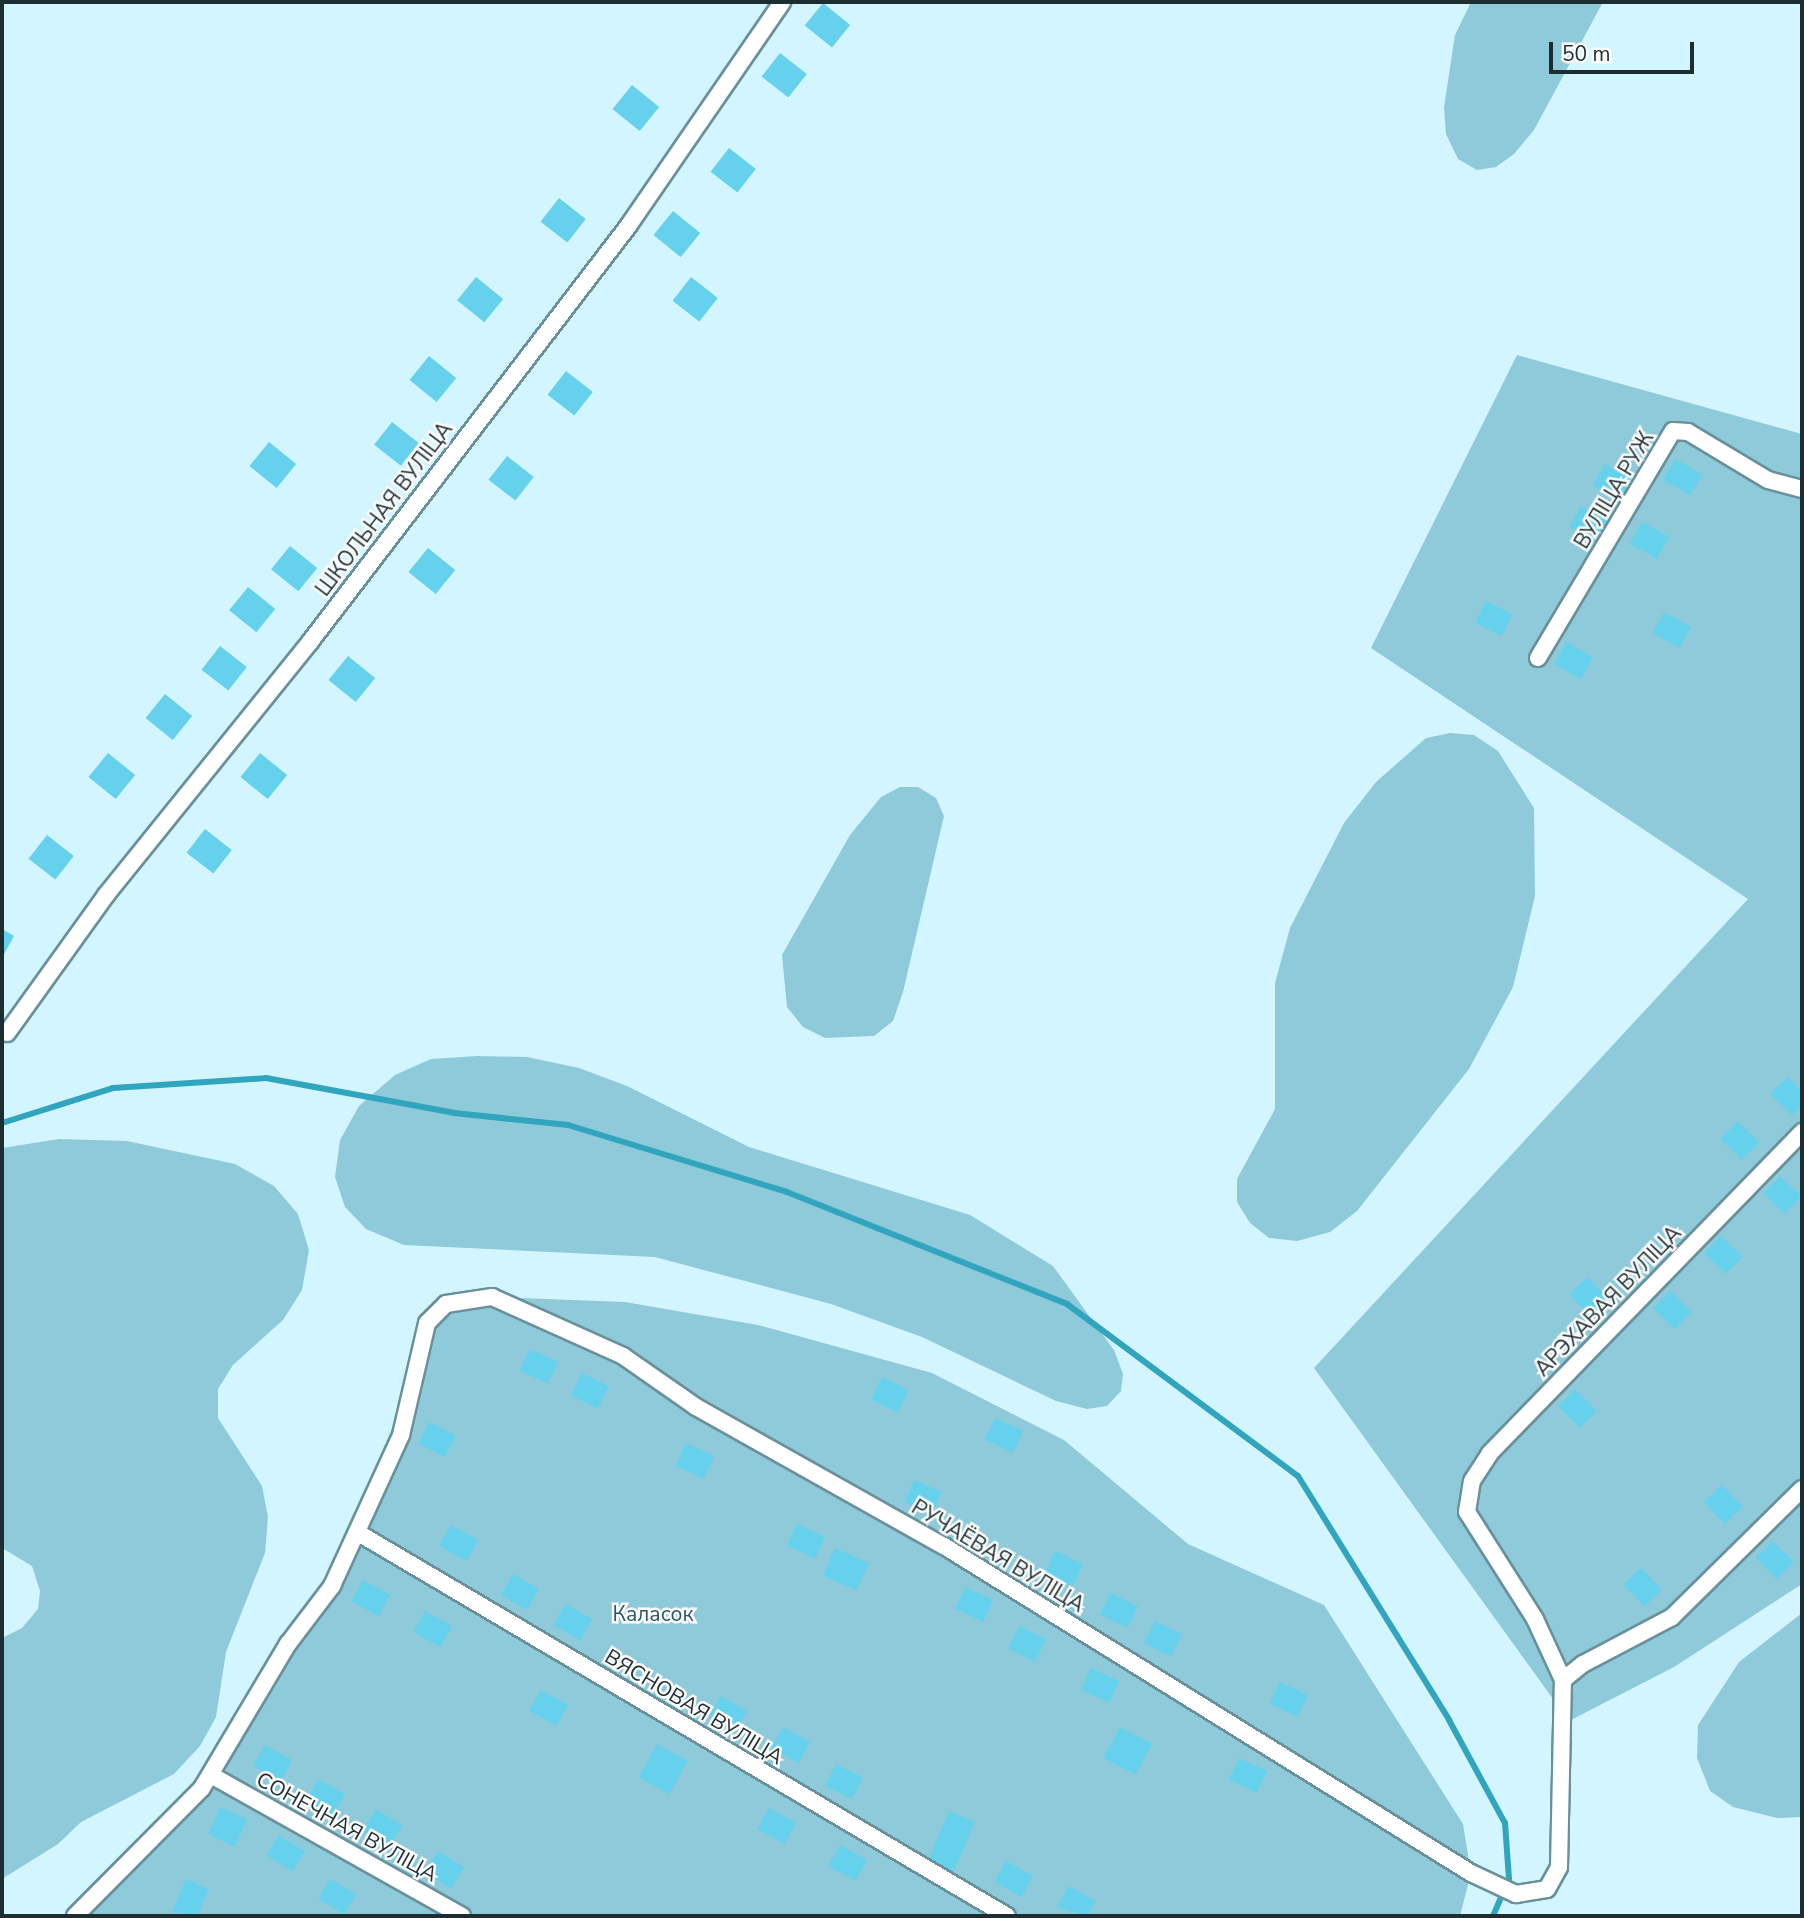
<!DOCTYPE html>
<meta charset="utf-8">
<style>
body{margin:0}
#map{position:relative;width:1804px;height:1918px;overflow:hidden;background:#d3f5ff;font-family:"Nunito Sans",sans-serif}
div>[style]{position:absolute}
.green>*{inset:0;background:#8fcada}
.stream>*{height:6px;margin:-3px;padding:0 3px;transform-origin:3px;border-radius:3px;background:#31a5be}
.building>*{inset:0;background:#65d1ec;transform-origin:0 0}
.roads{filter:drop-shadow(2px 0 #69919c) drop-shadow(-2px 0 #69919c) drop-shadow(0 2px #69919c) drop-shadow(0 -2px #69919c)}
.minor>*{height:16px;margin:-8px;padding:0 8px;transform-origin:8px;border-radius:8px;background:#fff}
span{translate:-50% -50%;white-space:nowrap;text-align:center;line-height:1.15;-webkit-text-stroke:5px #fcfcfc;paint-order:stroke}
.street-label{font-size:21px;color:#1d2e32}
.park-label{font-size:21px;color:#2a5964}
.frame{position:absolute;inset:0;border:4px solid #1d2e32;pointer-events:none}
.scale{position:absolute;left:1549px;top:42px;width:145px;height:32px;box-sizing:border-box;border:4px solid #1d2e32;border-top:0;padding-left:9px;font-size:21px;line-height:24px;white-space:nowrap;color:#1d2e32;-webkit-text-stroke:5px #fcfcfc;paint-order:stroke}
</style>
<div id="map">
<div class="green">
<div style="clip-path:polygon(1471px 2px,1603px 2px,1534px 130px,1514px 154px,1496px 167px,1477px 170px,1458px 159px,1446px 134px,1444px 107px,1455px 35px)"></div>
<div style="clip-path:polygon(1517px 355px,1802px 434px,1802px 1584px,1674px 1667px,1569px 1721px,1314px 1368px,1748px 899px,1371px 648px)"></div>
<div style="clip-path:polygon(1450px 733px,1474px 735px,1498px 751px,1534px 808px,1535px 896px,1513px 987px,1469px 1069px,1357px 1211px,1330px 1232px,1297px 1241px,1269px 1238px,1250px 1223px,1237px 1202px,1237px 1179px,1275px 1109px,1275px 983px,1290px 928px,1344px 823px,1376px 782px,1426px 738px)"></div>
<div style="clip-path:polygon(900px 787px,918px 787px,936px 798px,944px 816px,903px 992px,893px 1021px,874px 1036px,825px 1038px,803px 1027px,787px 1007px,782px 955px,850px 835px,881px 797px)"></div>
<div style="clip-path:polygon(478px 1056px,527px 1057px,579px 1068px,627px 1086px,749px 1147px,970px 1215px,1053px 1266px,1114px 1350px,1123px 1374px,1121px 1391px,1107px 1406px,1087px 1409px,1056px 1401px,922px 1337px,831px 1304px,655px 1257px,404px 1245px,366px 1229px,345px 1207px,335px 1177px,340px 1140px,359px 1106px,395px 1075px,431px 1059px)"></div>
<div style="clip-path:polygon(59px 1139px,127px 1141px,235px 1164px,274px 1186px,298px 1214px,309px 1250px,302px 1290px,283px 1320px,233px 1365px,218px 1389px,218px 1418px,262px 1486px,268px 1517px,265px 1553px,226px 1652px,216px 1717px,200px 1746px,174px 1774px,81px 1822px,58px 1844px,2px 1879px,2px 1638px,22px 1628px,38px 1609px,40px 1591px,32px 1566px,2px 1548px,2px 1148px)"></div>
<div style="clip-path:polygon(492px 1297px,625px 1302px,758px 1325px,932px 1373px,1064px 1440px,1188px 1544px,1324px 1605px,1463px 1824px,1471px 1873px,1460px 1916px,75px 1916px,202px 1788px,360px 1534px,435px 1312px)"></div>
<div style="clip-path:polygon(1802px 1613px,1802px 1817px,1777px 1818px,1733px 1807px,1710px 1791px,1697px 1758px,1698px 1725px,1739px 1662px)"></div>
</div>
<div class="stream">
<div style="left:2px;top:1123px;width:116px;rotate:-17.5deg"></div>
<div style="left:113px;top:1088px;width:153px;rotate:-3.7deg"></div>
<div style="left:266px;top:1078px;width:191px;rotate:10.5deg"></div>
<div style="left:454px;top:1113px;width:115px;rotate:6deg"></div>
<div style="left:568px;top:1125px;width:229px;rotate:17deg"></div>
<div style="left:787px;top:1192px;width:302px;rotate:21.8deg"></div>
<div style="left:1067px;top:1304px;width:288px;rotate:36.7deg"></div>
<div style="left:1298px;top:1476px;width:287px;rotate:58.2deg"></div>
<div style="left:1449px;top:1720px;width:117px;rotate:61.5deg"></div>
<div style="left:1505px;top:1823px;width:56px;rotate:85.9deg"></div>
<div style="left:1509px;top:1879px;width:40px;rotate:113.4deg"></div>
</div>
<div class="building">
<div style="left:823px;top:3px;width:35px;height:29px;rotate:39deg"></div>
<div style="left:780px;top:53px;width:34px;height:30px;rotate:38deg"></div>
<div style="left:632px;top:85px;width:35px;height:31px;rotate:39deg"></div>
<div style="left:729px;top:148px;width:34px;height:30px;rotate:38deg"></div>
<div style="left:559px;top:198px;width:34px;height:30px;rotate:38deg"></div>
<div style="left:673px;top:211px;width:35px;height:31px;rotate:39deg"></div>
<div style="left:476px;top:277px;width:35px;height:30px;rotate:39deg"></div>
<div style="left:691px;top:277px;width:34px;height:30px;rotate:38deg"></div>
<div style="left:429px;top:356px;width:35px;height:31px;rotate:39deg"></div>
<div style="left:566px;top:371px;width:34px;height:30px;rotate:38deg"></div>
<div style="left:392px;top:422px;width:34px;height:29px;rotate:38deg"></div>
<div style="left:269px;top:442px;width:35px;height:31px;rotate:39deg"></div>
<div style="left:507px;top:456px;width:34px;height:30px;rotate:38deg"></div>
<div style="left:1675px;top:459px;width:31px;height:24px;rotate:29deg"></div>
<div style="left:1605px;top:464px;width:30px;height:24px;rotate:30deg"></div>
<div style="left:1581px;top:506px;width:31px;height:24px;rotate:29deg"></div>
<div style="left:1642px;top:522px;width:31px;height:25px;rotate:29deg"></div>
<div style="left:290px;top:546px;width:35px;height:30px;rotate:39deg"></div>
<div style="left:428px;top:548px;width:35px;height:31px;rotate:39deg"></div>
<div style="left:248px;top:587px;width:35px;height:30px;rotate:39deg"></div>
<div style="left:1486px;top:601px;width:30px;height:24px;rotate:27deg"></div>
<div style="left:1664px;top:612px;width:31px;height:24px;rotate:29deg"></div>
<div style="left:1566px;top:642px;width:31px;height:25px;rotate:29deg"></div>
<div style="left:220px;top:646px;width:34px;height:30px;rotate:38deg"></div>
<div style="left:348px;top:656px;width:35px;height:31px;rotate:39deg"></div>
<div style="left:165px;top:694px;width:35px;height:31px;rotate:39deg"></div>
<div style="left:108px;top:753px;width:35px;height:31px;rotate:39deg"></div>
<div style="left:260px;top:753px;width:35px;height:31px;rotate:39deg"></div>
<div style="left:205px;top:829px;width:34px;height:30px;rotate:38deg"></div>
<div style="left:47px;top:835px;width:34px;height:30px;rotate:38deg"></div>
<div style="clip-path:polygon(2px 929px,14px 936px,2px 958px)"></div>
<div style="clip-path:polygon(1788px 1077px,1802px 1092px,1802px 1105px,1792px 1115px,1770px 1094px)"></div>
<div style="left:1738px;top:1121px;width:30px;height:25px;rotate:45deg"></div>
<div style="left:1780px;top:1176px;width:30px;height:24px;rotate:44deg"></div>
<div style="left:1721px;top:1236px;width:30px;height:24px;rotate:44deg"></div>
<div style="left:1587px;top:1277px;width:31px;height:25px;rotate:45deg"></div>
<div style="left:1670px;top:1291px;width:30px;height:24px;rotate:44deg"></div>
<div style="left:530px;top:1349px;width:31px;height:24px;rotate:25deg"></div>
<div style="left:582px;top:1373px;width:30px;height:25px;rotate:26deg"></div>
<div style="left:882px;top:1377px;width:30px;height:25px;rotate:26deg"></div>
<div style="left:1575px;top:1389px;width:31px;height:24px;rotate:45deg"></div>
<div style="left:995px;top:1418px;width:31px;height:24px;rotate:25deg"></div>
<div style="left:429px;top:1422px;width:30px;height:24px;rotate:27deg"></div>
<div style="left:686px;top:1443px;width:31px;height:25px;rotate:25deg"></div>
<div style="left:914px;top:1480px;width:30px;height:24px;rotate:23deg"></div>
<div style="left:1722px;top:1485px;width:30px;height:25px;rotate:46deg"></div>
<div style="left:797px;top:1524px;width:31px;height:24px;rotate:25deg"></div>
<div style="left:451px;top:1525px;width:31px;height:24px;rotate:29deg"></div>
<div style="left:1773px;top:1541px;width:30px;height:24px;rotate:46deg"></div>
<div style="left:835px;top:1548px;width:37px;height:30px;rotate:24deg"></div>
<div style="left:1055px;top:1551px;width:31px;height:24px;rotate:25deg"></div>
<div style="left:1641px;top:1568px;width:30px;height:24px;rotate:46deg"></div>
<div style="left:513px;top:1574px;width:30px;height:24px;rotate:30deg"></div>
<div style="left:363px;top:1580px;width:31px;height:24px;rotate:29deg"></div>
<div style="left:965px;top:1587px;width:31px;height:24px;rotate:25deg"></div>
<div style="left:1110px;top:1593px;width:31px;height:24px;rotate:25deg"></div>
<div style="left:565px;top:1604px;width:31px;height:24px;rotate:29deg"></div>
<div style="left:425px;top:1611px;width:31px;height:24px;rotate:29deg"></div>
<div style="left:1155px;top:1621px;width:30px;height:25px;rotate:26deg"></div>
<div style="left:1019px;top:1626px;width:30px;height:25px;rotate:26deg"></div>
<div style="left:1091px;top:1668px;width:31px;height:24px;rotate:25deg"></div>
<div style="left:1280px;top:1682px;width:31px;height:24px;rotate:25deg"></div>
<div style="left:541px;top:1690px;width:31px;height:24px;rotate:29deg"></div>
<div style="left:721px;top:1696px;width:30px;height:24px;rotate:30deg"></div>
<div style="left:783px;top:1727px;width:31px;height:24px;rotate:29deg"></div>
<div style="left:1120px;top:1727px;width:36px;height:35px;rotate:28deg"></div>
<div style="left:657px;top:1744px;width:35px;height:38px;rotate:29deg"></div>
<div style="left:265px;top:1745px;width:31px;height:24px;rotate:29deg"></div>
<div style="left:1239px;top:1758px;width:31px;height:24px;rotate:25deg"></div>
<div style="left:836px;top:1764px;width:30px;height:24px;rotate:27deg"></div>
<div style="left:318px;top:1779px;width:31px;height:24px;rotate:29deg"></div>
<div style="left:221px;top:1807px;width:29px;height:30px;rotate:25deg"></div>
<div style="left:769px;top:1808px;width:31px;height:24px;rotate:29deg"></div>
<div style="left:376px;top:1809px;width:31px;height:25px;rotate:32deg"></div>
<div style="left:949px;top:1811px;width:28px;height:55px;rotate:23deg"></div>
<div style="left:279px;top:1835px;width:31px;height:24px;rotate:32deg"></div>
<div style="left:840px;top:1845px;width:31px;height:24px;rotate:29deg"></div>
<div style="left:438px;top:1851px;width:31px;height:25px;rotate:32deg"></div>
<div style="left:1006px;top:1861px;width:31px;height:24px;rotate:29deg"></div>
<div style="clip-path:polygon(186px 1879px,209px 1889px,197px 1916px,172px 1912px)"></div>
<div style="left:330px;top:1879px;width:30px;height:23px;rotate:30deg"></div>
<div style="clip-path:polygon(1069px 1886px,1096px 1901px,1087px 1916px,1057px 1907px)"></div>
</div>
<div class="roads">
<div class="minor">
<div style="left:1538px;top:658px;width:264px;rotate:-59.3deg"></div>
<div style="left:1673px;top:431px;width:15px;rotate:4deg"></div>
<div style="left:1688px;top:432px;width:93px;rotate:31deg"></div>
<div style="left:1768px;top:480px;width:35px;rotate:15deg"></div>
<div style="left:7px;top:1033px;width:170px;rotate:-54.3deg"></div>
<div style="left:106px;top:895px;width:325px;rotate:-51.1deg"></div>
<div style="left:310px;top:642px;width:525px;rotate:-52.58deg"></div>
<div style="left:629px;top:225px;width:270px;rotate:-55.5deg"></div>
<div style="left:360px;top:1534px;width:751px;rotate:30.56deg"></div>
<div style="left:1563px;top:1680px;width:26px;rotate:-39deg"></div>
<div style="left:1583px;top:1664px;width:101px;rotate:-27.8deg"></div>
<div style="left:1672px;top:1617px;width:182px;rotate:-44.6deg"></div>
<div style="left:211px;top:1775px;width:288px;rotate:29.3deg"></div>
<div style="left:75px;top:1916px;width:180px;rotate:-45.2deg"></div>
<div style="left:202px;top:1788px;width:168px;rotate:-59.2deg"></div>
<div style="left:288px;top:1644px;width:73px;rotate:-52.8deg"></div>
<div style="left:332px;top:1586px;width:166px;rotate:-65.4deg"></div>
<div style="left:401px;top:1435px;width:115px;rotate:-76.9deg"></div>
<div style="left:427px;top:1323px;width:27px;rotate:-45deg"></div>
<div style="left:446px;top:1304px;width:47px;rotate:-8.7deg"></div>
<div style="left:492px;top:1297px;width:144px;rotate:24.2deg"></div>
<div style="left:623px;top:1356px;width:89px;rotate:34.9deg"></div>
<div style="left:696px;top:1407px;width:284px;rotate:29.3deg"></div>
<div style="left:944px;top:1546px;width:620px;rotate:31.82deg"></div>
<div style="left:1471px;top:1873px;width:50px;rotate:25deg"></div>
<div style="left:1516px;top:1894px;width:31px;rotate:-9deg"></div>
<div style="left:1547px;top:1889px;width:25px;rotate:-61deg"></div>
<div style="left:1559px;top:1867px;width:187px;rotate:-88.8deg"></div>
<div style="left:1563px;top:1680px;width:67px;rotate:-114.7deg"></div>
<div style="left:1535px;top:1619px;width:127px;rotate:-122.4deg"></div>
<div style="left:1467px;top:1512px;width:31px;rotate:-81deg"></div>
<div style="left:1472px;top:1481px;width:33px;rotate:-57deg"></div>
<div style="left:1490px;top:1453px;width:448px;rotate:-45.8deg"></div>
</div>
</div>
<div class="street-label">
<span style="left:1614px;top:490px;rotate:-59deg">ВУЛІЦА РУЖ</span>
<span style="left:384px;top:509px;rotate:-53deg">ШКОЛЬНАЯ ВУЛІЦА</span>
<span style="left:1608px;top:1301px;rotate:-46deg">АРЭХАВАЯ ВУЛІЦА</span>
<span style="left:998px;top:1556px;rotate:31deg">РУЧАЁВАЯ ВУЛІЦА</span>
<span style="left:694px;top:1707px;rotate:31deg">ВЯСНОВАЯ ВУЛІЦА</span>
<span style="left:347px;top:1827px;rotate:29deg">СОНЕЧНАЯ ВУЛІЦА</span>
</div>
<div class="park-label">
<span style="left:653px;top:1614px">Каласок</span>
</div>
<div class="frame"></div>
<div class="scale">50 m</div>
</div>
